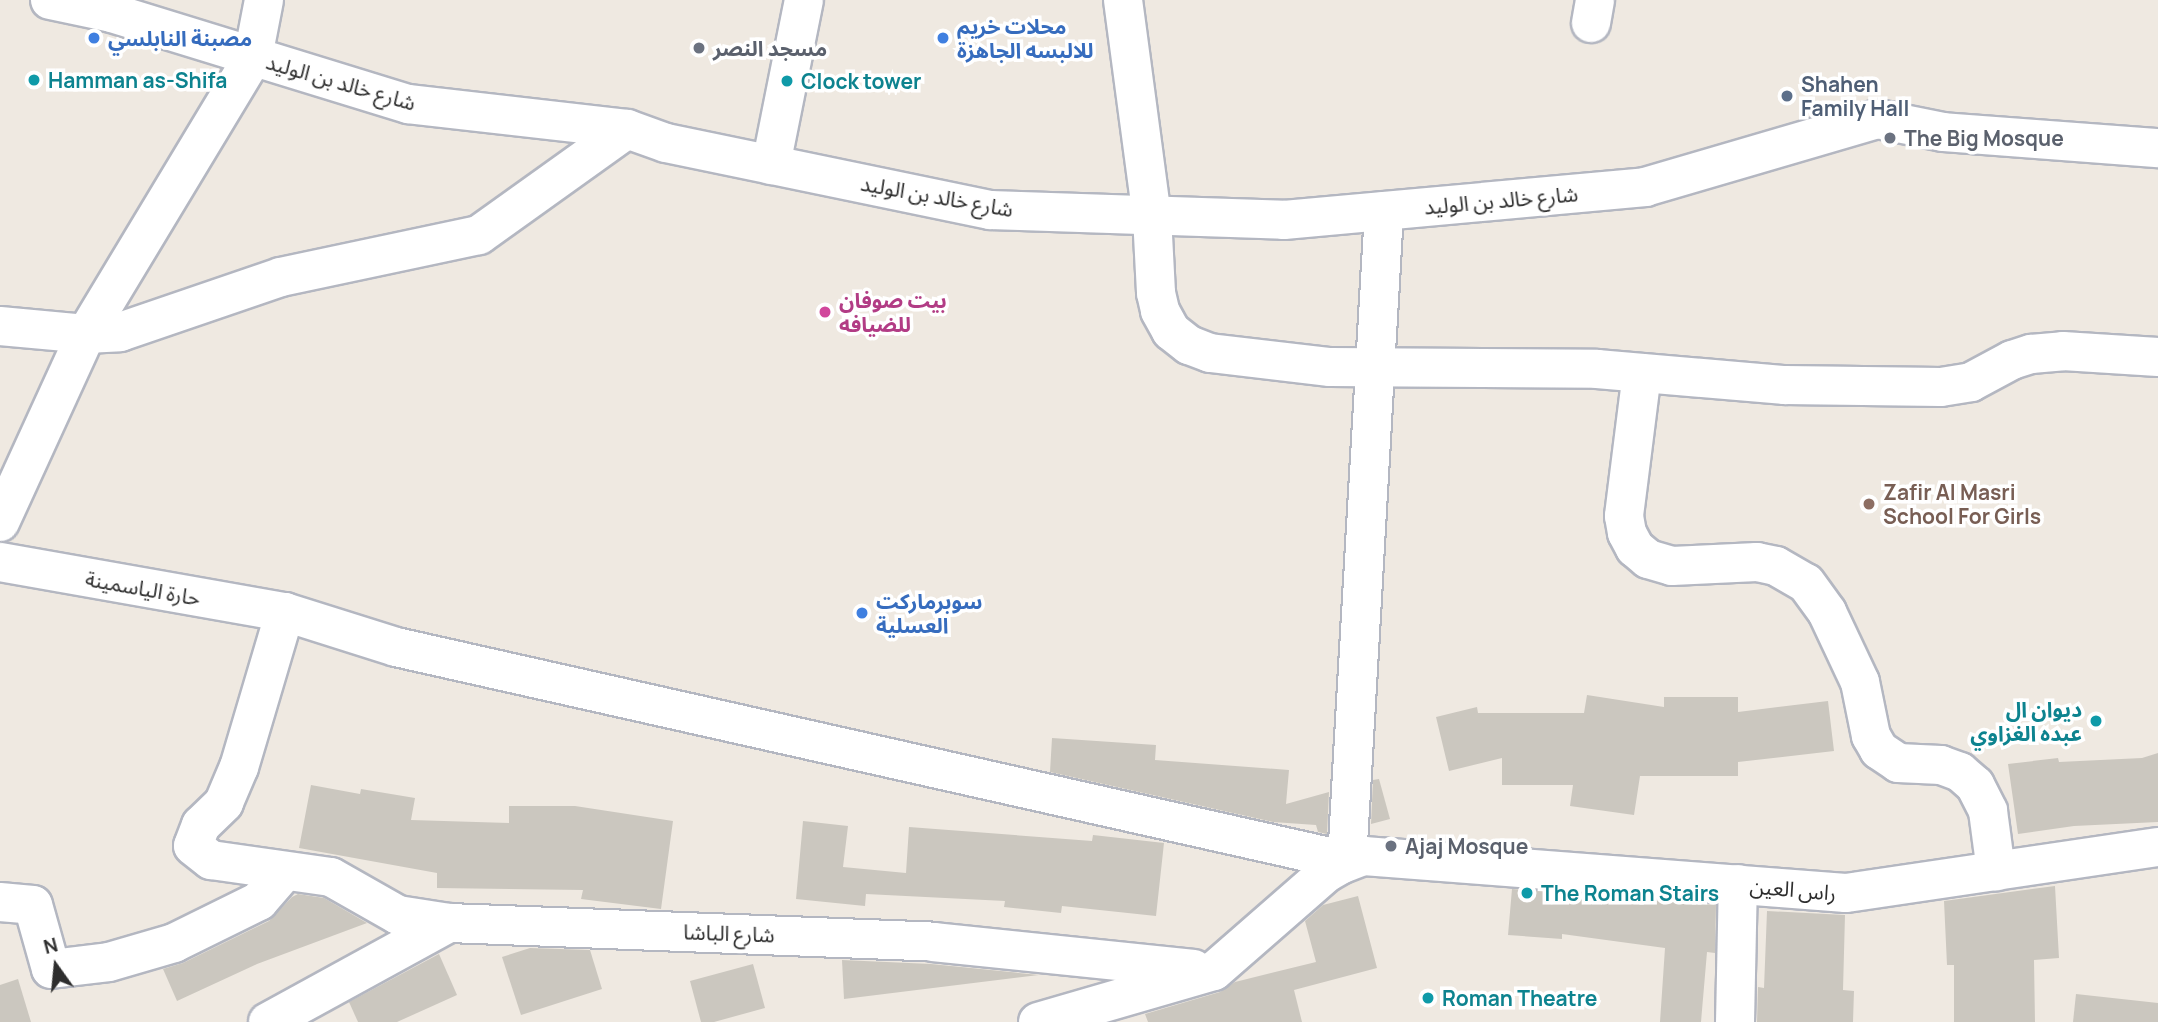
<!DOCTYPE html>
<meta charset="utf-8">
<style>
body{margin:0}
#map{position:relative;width:2158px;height:1022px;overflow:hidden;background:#efe9e1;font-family:Manrope,"Noto Sans Arabic",sans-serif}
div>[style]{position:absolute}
.building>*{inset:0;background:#cbc7bf}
.roads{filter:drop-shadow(2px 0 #b4b7c1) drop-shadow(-2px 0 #b4b7c1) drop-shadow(0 2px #b4b7c1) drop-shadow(0 -2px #b4b7c1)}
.minor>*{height:38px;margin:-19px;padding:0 19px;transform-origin:19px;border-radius:19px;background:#fff}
.dots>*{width:19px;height:19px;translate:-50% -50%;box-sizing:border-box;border:4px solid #fff;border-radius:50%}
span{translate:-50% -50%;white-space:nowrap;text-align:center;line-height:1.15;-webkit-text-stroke:7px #fff;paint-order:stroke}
.shop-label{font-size:21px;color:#366cbe;font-weight:700}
.left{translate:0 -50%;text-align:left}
.worship-label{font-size:21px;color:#5b616d;font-weight:700}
.culture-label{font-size:21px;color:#0d838f;font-weight:700}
.right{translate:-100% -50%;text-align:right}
.street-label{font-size:21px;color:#2e2e2e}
.service-label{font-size:21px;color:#4e5e75;font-weight:700}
.hotel-label{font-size:21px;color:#b23c85;font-weight:700}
.education-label{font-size:21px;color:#785e54;font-weight:700}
.north{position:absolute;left:21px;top:931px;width:70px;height:70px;-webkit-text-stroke:5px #fff;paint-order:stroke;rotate:345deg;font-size:19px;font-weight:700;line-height:28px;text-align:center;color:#2e2e2e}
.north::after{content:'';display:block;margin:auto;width:24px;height:32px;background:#2e2e2e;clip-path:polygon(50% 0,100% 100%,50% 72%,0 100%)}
</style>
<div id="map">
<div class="building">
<div style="clip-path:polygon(1587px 695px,1664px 707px,1664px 697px,1738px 697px,1738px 712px,1828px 701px,1834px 751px,1738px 762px,1738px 776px,1640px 776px,1634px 815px,1570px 806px,1573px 785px,1502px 785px,1502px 758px,1449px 771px,1436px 717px,1477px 707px,1478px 713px,1584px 713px)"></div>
<div style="clip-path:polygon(1052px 738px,1156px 745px,1155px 760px,1289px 770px,1286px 804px,1329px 792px,1327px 834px,1318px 832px,1316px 825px,1273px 822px,1050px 772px)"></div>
<div style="clip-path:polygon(2158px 753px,2158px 822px,2074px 826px,2018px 834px,2008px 764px,2058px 758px,2059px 762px,2142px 758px)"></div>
<div style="clip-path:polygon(1379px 779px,1390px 819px,1371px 824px,1373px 780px)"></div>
<div style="clip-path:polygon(311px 785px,360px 794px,361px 789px,415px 798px,411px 820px,509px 823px,509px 806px,575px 806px,673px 821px,661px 909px,581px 899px,583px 890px,437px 888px,437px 873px,299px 848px)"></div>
<div style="clip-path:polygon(803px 821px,848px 826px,843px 867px,906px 873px,909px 827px,1092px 841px,1093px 835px,1164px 843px,1156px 916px,1062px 906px,1061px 913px,1004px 907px,1005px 901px,866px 894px,865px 906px,796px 899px)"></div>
<div style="clip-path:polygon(2055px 886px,2059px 958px,2034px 960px,2035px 1022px,1954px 1022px,1954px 965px,1947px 965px,1944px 901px)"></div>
<div style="clip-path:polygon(1512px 889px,1716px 905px,1715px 953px,1707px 952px,1701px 1022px,1660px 1022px,1665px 948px,1562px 934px,1562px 939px,1508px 935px)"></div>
<div style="clip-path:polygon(298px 894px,324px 898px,367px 923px,257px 964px,177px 1001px,163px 969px,183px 963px,269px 921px,292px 897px)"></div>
<div style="clip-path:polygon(1358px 896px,1377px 968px,1294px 990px,1302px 1022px,1148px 1022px,1145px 1014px,1220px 992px,1235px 982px,1316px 962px,1305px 921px,1323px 905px)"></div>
<div style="clip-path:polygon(1767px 911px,1845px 915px,1843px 990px,1854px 991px,1853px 1022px,1757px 1022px,1758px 987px,1764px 988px)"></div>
<div style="clip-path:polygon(530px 948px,590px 950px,602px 989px,521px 1015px,502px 957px)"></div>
<div style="clip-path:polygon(439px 954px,457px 995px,397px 1022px,358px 1022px,349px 1002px)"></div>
<div style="clip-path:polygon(842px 960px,931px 964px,1039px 975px,844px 999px)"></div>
<div style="clip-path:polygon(753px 964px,765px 1008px,714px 1022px,701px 1022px,690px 981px)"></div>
<div style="clip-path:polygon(18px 979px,31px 1022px,0 1022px,0 985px)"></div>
<div style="clip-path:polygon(2076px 994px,2158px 1003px,2158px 1022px,2073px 1022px)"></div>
</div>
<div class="roads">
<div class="minor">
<div style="left:50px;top:0;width:63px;rotate:11.8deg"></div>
<div style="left:112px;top:13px;width:310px;rotate:17.1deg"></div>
<div style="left:408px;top:104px;width:220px;rotate:6.5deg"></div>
<div style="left:627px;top:129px;width:41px;rotate:19.7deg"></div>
<div style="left:666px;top:143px;width:331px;rotate:11.7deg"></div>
<div style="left:990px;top:210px;width:294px;rotate:1.9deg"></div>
<div style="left:1284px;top:220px;width:363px;rotate:-5.2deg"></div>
<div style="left:1645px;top:187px;width:243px;rotate:-16.3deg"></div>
<div style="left:1878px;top:119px;width:66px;rotate:11.3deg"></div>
<div style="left:1943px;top:132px;width:216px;rotate:4.3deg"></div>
<div style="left:1123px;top:0;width:218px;rotate:82.4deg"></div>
<div style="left:1152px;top:216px;width:77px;rotate:87deg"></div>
<div style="left:1156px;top:293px;width:18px;rotate:77deg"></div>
<div style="left:1160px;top:311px;width:23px;rotate:61deg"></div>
<div style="left:1171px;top:331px;width:23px;rotate:38deg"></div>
<div style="left:1189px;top:345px;width:22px;rotate:21deg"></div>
<div style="left:1210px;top:353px;width:121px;rotate:6.7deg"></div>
<div style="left:1330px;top:367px;width:267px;rotate:0.4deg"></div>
<div style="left:1597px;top:369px;width:189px;rotate:4.9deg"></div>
<div style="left:1785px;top:385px;width:156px;rotate:0.7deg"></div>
<div style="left:1941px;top:387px;width:30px;rotate:-9deg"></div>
<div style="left:1971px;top:382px;width:47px;rotate:-28.2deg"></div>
<div style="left:2012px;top:360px;width:20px;rotate:-18deg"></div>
<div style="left:2031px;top:354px;width:32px;rotate:-5deg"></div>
<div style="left:2063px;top:351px;width:95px;rotate:3.6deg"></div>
<div style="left:1591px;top:23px;width:23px;rotate:-80deg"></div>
<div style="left:771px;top:165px;width:168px;rotate:-78.7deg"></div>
<div style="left:0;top:326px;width:86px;rotate:5.3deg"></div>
<div style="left:86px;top:334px;width:34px;rotate:-3deg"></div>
<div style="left:120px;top:332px;width:170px;rotate:-18.9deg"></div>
<div style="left:281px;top:277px;width:202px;rotate:-12deg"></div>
<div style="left:479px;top:235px;width:182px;rotate:-35.6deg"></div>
<div style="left:1642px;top:373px;width:144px;rotate:97.2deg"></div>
<div style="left:1624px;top:516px;width:17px;rotate:80deg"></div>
<div style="left:1627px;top:533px;width:17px;rotate:62deg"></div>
<div style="left:1635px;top:548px;width:17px;rotate:40deg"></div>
<div style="left:1648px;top:559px;width:25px;rotate:16deg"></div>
<div style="left:1672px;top:566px;width:85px;rotate:-2.7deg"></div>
<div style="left:1757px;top:562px;width:19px;rotate:12deg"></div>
<div style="left:1776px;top:566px;width:34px;rotate:30deg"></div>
<div style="left:1806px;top:583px;width:36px;rotate:54deg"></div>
<div style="left:1827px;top:612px;width:77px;rotate:64.8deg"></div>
<div style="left:1860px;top:682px;width:55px;rotate:78.5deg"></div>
<div style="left:1871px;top:736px;width:16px;rotate:60deg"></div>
<div style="left:1879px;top:750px;width:23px;rotate:34deg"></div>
<div style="left:1898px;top:763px;width:43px;rotate:2.7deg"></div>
<div style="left:1941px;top:765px;width:20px;rotate:20deg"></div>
<div style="left:1960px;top:772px;width:20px;rotate:41deg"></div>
<div style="left:1975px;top:785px;width:29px;rotate:63deg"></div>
<div style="left:1988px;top:811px;width:61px;rotate:82.4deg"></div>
<div style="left:0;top:522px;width:207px;rotate:-65.4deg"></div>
<div style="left:86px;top:334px;width:323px;rotate:-58.9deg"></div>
<div style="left:253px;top:57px;width:58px;rotate:-79.1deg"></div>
<div style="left:0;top:562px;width:289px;rotate:10deg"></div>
<div style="left:285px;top:612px;width:116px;rotate:17.5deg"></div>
<div style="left:396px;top:647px;width:975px;rotate:12.68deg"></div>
<div style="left:285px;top:612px;width:162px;rotate:106.5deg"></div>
<div style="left:239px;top:767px;width:39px;rotate:113deg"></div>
<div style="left:224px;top:803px;width:32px;rotate:136deg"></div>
<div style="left:201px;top:825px;width:22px;rotate:111deg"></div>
<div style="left:193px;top:846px;width:23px;rotate:38deg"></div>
<div style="left:211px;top:860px;width:121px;rotate:8.1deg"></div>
<div style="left:331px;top:877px;width:77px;rotate:29.6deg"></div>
<div style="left:398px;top:915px;width:52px;rotate:8.9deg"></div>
<div style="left:1328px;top:872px;width:22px;rotate:-30deg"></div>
<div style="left:1347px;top:861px;width:651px;rotate:-86.74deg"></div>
<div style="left:0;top:902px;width:33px;rotate:5deg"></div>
<div style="left:33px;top:905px;width:66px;rotate:74.3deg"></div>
<div style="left:51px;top:969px;width:58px;rotate:-6.9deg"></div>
<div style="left:109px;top:962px;width:68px;rotate:-16.3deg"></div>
<div style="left:174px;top:943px;width:95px;rotate:-26.3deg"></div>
<div style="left:259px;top:901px;width:38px;rotate:-49deg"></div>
<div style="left:268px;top:1022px;width:206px;rotate:-28.7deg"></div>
<div style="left:449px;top:923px;width:484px;rotate:2.2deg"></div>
<div style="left:933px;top:942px;width:262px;rotate:5.9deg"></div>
<div style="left:1038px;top:1022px;width:183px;rotate:-16.2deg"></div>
<div style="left:1214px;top:971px;width:157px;rotate:-41.1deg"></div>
<div style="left:1332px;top:868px;width:34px;rotate:-21deg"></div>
<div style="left:1364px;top:856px;width:483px;rotate:4.4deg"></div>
<div style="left:1846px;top:893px;width:315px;rotate:-8.4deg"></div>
<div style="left:1735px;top:1022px;width:138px;rotate:-88.8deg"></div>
</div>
</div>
<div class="dots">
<div style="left:94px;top:38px;background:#3f7fe0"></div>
<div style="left:943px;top:38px;background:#3f7fe0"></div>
<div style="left:699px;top:48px;background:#6b7280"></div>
<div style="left:34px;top:80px;background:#0f9aa8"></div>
<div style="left:787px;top:81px;background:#0f9aa8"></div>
<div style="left:1787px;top:96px;background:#5c6f8a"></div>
<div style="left:1890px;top:138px;background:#6b7280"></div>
<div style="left:825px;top:312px;background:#d1479c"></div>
<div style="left:1869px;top:504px;background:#8d6e63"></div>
<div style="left:862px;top:613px;background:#3f7fe0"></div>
<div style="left:2096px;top:721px;background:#0f9aa8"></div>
<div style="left:1391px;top:846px;background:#6b7280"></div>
<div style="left:1527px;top:893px;background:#0f9aa8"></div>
<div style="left:1428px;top:998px;background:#0f9aa8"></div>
</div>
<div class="shop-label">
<span class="left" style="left:957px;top:38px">محلات خريم<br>للالبسه الجاهزة</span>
<span class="left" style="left:108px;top:38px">مصبنة النابلسي</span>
<span class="left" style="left:876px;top:613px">سوبرماركت<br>العسلية</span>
</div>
<div class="worship-label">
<span class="left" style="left:713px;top:48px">مسجد النصر</span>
<span class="left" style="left:1904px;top:138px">The Big Mosque</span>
<span class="left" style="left:1405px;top:846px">Ajaj Mosque</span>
</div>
<div class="culture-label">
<span class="left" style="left:48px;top:80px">Hamman as-Shifa</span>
<span class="left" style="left:801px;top:81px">Clock tower</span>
<span class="right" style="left:2082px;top:721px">ديوان ال<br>عبده الغزاوي</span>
<span class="left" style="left:1541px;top:893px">The Roman Stairs</span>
<span class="left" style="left:1442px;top:998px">Roman Theatre</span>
</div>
<div class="street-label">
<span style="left:341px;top:82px;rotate:16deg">شارع خالد بن الوليد</span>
<span style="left:937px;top:196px;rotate:10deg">شارع خالد بن الوليد</span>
<span style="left:1501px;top:200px;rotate:-5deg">شارع خالد بن الوليد</span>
<span style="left:143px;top:588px;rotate:10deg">حارة الياسمينة</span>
<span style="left:1793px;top:889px;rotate:5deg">راس العين</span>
<span style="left:729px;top:933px;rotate:2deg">شارع الباشا</span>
</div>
<div class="service-label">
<span class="left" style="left:1801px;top:96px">Shahen<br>Family Hall</span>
</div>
<div class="hotel-label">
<span class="left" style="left:839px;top:312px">بيت صوفان<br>للضيافه</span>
</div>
<div class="education-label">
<span class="left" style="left:1883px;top:504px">Zafir Al Masri<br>School For Girls</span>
</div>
<div class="north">N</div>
</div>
